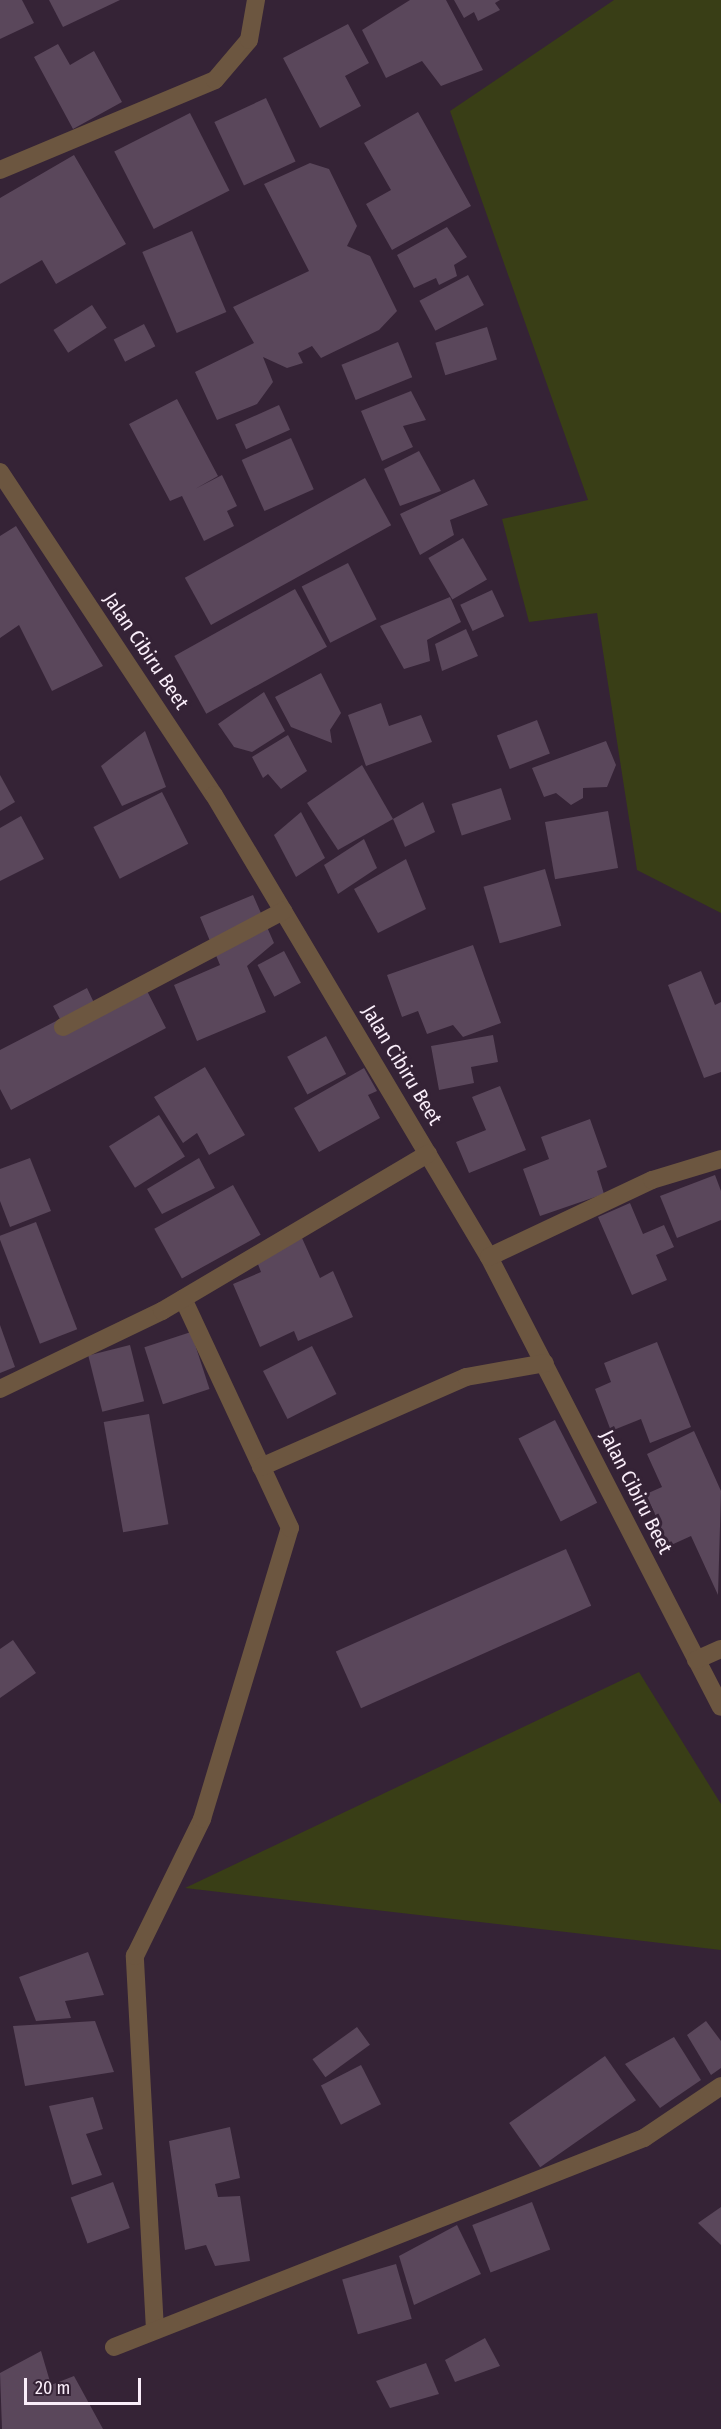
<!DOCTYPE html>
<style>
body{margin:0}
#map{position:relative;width:721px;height:2429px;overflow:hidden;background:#352336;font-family:"Fira Sans Condensed",sans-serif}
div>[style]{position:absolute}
.green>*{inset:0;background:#393e16}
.building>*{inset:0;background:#5a475b;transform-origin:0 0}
.service>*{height:18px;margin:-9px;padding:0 9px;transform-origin:9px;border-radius:9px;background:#6c5640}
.minor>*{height:18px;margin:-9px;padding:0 9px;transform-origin:9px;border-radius:9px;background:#6c5640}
span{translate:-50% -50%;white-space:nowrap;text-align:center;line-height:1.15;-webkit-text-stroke:6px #352336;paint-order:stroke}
.street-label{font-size:20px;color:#faeefa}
.scale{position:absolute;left:24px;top:2378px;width:117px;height:27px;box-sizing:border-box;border:3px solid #faeefa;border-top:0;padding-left:8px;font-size:18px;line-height:21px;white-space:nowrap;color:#faeefa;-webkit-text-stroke:4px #352336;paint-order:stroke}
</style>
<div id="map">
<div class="green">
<div style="clip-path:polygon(614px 0,721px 0,721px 913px,637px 870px,597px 613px,529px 622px,502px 519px,588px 500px,450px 111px)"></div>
<div style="clip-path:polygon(639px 1672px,721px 1804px,721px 1950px,185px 1888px)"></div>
</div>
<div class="building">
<div style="clip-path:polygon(0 0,22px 0,34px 23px,0 39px)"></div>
<div style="clip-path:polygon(49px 0,120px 0,63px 27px)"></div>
<div style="clip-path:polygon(410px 0,446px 0,483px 70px,441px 86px,422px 61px,386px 78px,362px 30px)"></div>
<div style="clip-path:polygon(454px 0,500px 0,495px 3px,500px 10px,478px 21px,474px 12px,464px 18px)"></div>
<div style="clip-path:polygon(348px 24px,369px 63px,345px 76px,361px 106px,320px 128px,283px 58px)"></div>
<div style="clip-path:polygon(58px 44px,70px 65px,94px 51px,122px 102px,73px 129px,34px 57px)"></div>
<div style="left:266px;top:98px;width:70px;height:57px;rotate:65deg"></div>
<div style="clip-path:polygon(418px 112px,471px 206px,392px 250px,366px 204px,391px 190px,364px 143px)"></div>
<div style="left:190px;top:113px;width:87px;height:85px;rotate:63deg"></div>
<div style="clip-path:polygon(74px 155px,126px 244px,56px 284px,42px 260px,0 284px,0 198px)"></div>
<div style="clip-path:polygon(310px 163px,329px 169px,357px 226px,347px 246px,370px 256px,397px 311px,379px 330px,321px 358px,312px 346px,298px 353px,303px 363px,287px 368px,263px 357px,273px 382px,257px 404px,217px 420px,195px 372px,254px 343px,233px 307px,309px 271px,264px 184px)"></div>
<div style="clip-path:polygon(447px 227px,467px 257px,454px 265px,457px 276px,439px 285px,436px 278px,414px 288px,397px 255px)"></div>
<div style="left:192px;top:231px;width:88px;height:54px;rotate:67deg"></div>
<div style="left:468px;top:275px;width:34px;height:55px;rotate:62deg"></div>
<div style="left:92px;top:305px;width:27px;height:46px;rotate:57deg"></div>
<div style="left:144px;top:324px;width:25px;height:34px;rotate:63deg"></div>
<div style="left:487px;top:327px;width:34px;height:54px;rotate:73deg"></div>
<div style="left:398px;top:342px;width:38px;height:61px;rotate:68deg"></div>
<div style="clip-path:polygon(411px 391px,426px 420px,403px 426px,413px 447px,382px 461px,361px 411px)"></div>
<div style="clip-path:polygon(177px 399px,218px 476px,195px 489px,222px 475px,237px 506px,227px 511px,234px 526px,204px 541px,182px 496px,170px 501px,129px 424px)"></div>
<div style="left:279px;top:405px;width:27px;height:48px;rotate:66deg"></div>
<div style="left:291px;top:438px;width:56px;height:54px;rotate:66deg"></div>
<div style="clip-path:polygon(419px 451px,441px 491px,400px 506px,384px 469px)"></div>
<div style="left:365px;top:478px;width:54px;height:206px;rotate:61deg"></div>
<div style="clip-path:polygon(474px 479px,488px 505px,450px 520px,454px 535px,420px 555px,400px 514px)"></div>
<div style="clip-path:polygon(16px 526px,103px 666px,52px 691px,19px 625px,0 638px,0 536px)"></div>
<div style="left:463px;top:538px;width:48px;height:40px;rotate:60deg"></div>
<div style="left:348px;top:563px;width:63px;height:52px;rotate:63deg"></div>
<div style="left:295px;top:589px;width:66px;height:138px;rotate:61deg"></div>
<div style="left:492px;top:590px;width:29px;height:35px;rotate:65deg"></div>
<div style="clip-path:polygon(450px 597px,461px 622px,427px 640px,430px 661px,404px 669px,380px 626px)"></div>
<div style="clip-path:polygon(466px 629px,478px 656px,442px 671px,435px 644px)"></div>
<div style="clip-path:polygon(321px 673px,341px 713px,330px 730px,332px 743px,291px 727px,275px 697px)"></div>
<div style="clip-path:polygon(264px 692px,285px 731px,252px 752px,234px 747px,218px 724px)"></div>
<div style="clip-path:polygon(381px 703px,389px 726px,421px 715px,432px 742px,366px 766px,348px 715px)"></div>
<div style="left:537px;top:720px;width:36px;height:43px;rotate:69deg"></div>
<div style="clip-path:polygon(145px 731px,166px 787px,122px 806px,101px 766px)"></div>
<div style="clip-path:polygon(288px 735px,307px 771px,281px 789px,268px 774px,263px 778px,252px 757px)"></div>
<div style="clip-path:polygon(606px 741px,616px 765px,607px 787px,583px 788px,583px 798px,571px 805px,556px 793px,544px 797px,532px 768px)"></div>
<div style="clip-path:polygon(362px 765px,393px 819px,338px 850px,307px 803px)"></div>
<div style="clip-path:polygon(0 775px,15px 802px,0 811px)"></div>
<div style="left:501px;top:788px;width:33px;height:52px;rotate:72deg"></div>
<div style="left:162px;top:792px;width:58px;height:77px;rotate:63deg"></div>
<div style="clip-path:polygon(423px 802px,435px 832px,405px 847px,393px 819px)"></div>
<div style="left:608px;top:811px;width:58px;height:64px;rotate:80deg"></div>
<div style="clip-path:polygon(301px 812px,325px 858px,296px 877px,274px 835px)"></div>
<div style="clip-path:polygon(21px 816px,44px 859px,0 881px,0 828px)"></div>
<div style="clip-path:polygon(364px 839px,377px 868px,338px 894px,324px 865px)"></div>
<div style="clip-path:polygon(406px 859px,426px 909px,378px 933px,354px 889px)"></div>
<div style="left:545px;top:869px;width:59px;height:64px;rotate:74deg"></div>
<div style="clip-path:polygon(253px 895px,274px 943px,247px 966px,266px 1012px,197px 1041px,174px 985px,220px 965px,200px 917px)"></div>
<div style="clip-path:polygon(473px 945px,501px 1023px,463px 1037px,453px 1025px,427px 1034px,418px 1011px,402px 1017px,387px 975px)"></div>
<div style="left:284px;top:951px;width:36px;height:30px;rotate:62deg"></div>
<div style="clip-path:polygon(701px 971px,715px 1005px,721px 1002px,721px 1072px,704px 1078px,668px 985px)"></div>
<div style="clip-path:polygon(143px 983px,166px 1028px,11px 1110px,0 1089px,0 1050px,60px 1019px,53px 1006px,87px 988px,96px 1007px)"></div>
<div style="clip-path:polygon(493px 1035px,498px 1062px,471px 1067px,474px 1083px,439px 1090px,431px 1046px)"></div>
<div style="left:326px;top:1036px;width:43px;height:44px;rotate:62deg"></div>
<div style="clip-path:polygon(205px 1067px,245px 1135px,209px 1155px,197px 1133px,183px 1143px,154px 1097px)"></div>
<div style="clip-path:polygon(364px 1068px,377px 1091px,368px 1095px,380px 1118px,319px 1152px,294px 1108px)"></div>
<div style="clip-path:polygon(500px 1086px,526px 1150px,469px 1173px,456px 1142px,486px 1130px,472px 1097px)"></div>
<div style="left:159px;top:1115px;width:49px;height:59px;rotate:58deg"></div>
<div style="clip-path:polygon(590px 1119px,607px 1167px,597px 1171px,604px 1194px,540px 1216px,523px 1169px,549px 1159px,541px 1137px)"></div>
<div style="clip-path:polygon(30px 1158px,51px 1211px,10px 1227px,0 1201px,0 1169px)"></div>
<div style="clip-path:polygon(199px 1158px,215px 1188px,162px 1214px,147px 1189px)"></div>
<div style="clip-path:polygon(715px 1175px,721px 1191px,721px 1220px,677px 1238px,660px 1196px)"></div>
<div style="left:233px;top:1185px;width:57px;height:90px;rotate:61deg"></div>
<div style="clip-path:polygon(630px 1203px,643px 1234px,664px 1225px,674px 1247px,656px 1255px,667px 1280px,632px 1295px,598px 1217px)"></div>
<div style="left:36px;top:1222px;width:115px;height:40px;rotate:69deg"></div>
<div style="clip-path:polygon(302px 1238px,320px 1278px,333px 1271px,353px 1317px,298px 1341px,294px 1331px,260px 1347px,233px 1284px,261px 1272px,256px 1259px)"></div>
<div style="clip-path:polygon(0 1325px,15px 1367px,0 1373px)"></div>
<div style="left:191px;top:1332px;width:60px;height:49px;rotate:72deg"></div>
<div style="clip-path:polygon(657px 1342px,691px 1427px,650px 1443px,641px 1419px,611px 1431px,595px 1389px,611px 1382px,604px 1363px)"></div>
<div style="left:130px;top:1345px;width:58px;height:43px;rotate:76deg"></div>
<div style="left:312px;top:1346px;width:54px;height:55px;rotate:63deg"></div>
<div style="left:149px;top:1414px;width:112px;height:46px;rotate:80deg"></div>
<div style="left:555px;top:1420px;width:93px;height:41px;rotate:63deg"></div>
<div style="clip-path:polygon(694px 1431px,721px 1491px,718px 1595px,691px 1536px,669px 1546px,646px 1494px,662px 1487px,647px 1454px)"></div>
<div style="left:566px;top:1549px;width:62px;height:252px;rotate:66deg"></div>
<div style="clip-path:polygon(13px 1640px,36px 1673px,0 1698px,0 1649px)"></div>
<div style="clip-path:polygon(88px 1952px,104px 1995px,65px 2001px,71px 2018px,36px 2021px,19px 1977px)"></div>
<div style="clip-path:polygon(95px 2021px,114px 2072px,25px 2086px,13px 2026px)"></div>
<div style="clip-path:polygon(706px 2021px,721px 2041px,721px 2068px,711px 2075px,687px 2035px)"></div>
<div style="left:357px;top:2027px;width:22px;height:55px;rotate:54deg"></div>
<div style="clip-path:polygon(674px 2037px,701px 2080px,660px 2108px,625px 2064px)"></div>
<div style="left:605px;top:2056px;width:54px;height:117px;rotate:55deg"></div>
<div style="left:361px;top:2065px;width:44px;height:45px;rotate:63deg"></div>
<div style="clip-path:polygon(93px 2097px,103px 2129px,86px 2134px,102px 2175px,72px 2185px,49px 2106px)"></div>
<div style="clip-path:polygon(230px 2127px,240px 2178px,215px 2184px,218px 2197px,240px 2196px,250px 2261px,215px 2266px,206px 2245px,185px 2250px,169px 2141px)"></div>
<div style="left:113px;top:2182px;width:49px;height:45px;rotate:70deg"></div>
<div style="left:532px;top:2202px;width:51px;height:64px;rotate:69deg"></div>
<div style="clip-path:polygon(721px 2207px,721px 2245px,698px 2223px)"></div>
<div style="clip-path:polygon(457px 2225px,481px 2274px,414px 2305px,399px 2256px)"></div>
<div style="left:396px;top:2264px;width:57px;height:56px;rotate:74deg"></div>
<div style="clip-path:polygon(485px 2338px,500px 2366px,455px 2382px,445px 2360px)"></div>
<div style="clip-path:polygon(41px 2351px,51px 2385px,74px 2376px,103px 2429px,2px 2429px,0 2373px)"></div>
<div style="clip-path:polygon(426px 2363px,439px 2394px,390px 2408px,376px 2381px)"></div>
</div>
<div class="service">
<div style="left:155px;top:2330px;width:375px;rotate:-93.1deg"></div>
<div style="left:135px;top:1956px;width:153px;rotate:-63.9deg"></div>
<div style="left:202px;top:1819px;width:304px;rotate:-73.2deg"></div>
<div style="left:290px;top:1528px;width:253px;rotate:-115deg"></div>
</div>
<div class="minor">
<div style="left:0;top:170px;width:233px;rotate:-22.7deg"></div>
<div style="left:215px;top:80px;width:52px;rotate:-49.6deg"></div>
<div style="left:249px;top:40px;width:41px;rotate:-80.1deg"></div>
<div style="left:0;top:472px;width:387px;rotate:56.5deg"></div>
<div style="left:214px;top:795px;width:538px;rotate:59.24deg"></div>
<div style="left:489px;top:1257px;width:506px;rotate:62.73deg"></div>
<div style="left:63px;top:1027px;width:249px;rotate:-27.8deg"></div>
<div style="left:489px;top:1257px;width:180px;rotate:-25.3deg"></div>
<div style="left:652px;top:1180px;width:72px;rotate:-16.9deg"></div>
<div style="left:0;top:1389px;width:180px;rotate:-25.7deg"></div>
<div style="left:162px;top:1311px;width:309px;rotate:-30.6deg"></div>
<div style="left:261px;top:1467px;width:224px;rotate:-23.7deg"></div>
<div style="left:466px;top:1377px;width:80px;rotate:-10deg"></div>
<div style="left:696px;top:1660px;width:27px;rotate:-24deg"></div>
<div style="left:114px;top:2347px;width:570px;rotate:-21.52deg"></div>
<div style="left:644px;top:2138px;width:93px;rotate:-34deg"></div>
</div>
<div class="street-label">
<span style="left:146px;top:651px;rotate:56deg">Jalan Cibiru Beet</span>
<span style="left:402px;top:1065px;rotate:59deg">Jalan Cibiru Beet</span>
<span style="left:636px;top:1492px;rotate:63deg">Jalan Cibiru Beet</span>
</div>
<div class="scale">20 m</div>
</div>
